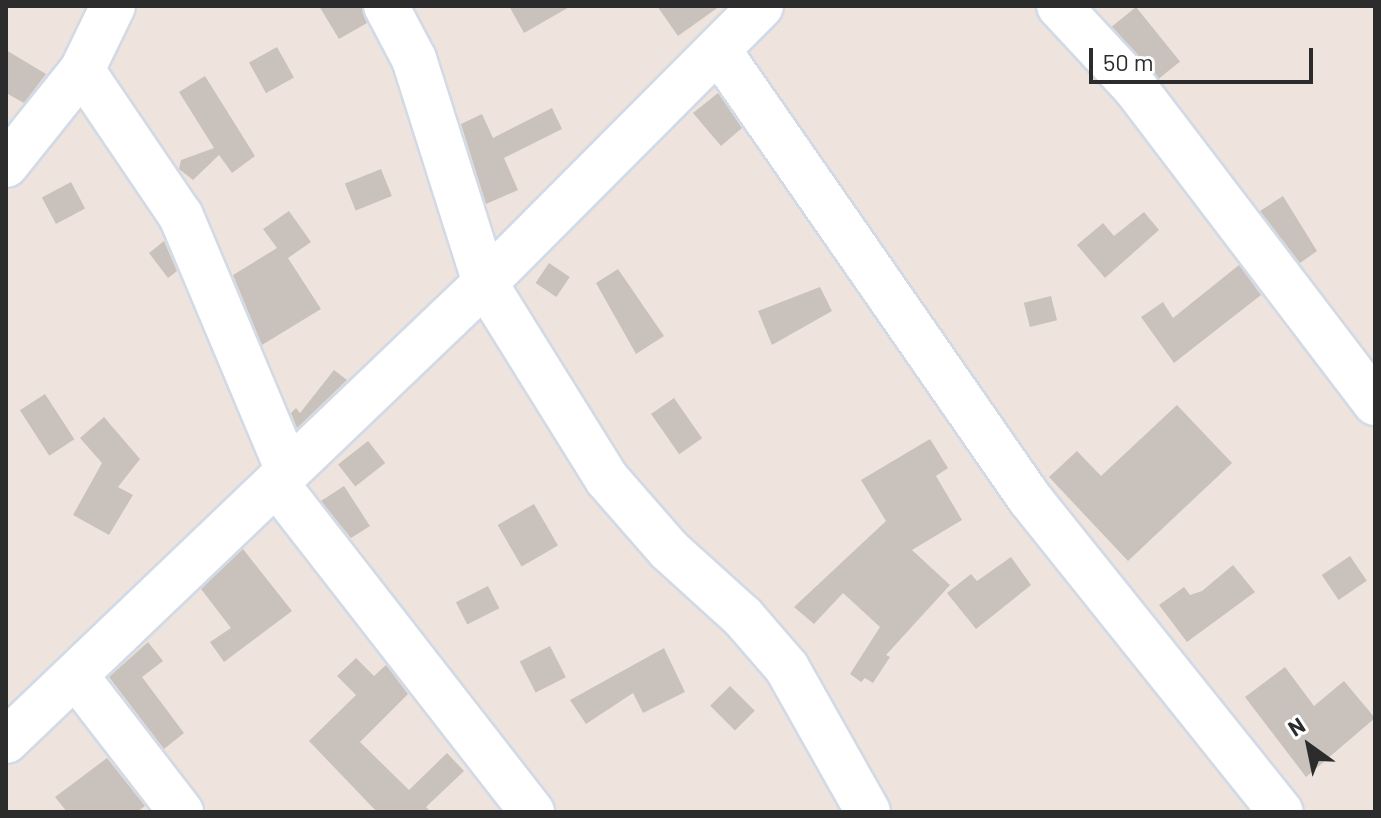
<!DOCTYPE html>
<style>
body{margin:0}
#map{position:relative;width:1381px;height:818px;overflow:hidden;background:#eee4dd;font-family:Barlow,sans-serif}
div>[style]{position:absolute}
.building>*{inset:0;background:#c9c2bc;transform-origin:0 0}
.roads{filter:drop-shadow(2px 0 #d2dae5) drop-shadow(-2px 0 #d2dae5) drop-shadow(0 2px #d2dae5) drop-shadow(0 -2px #d2dae5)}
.minor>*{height:44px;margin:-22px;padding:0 22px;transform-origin:22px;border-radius:22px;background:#fff}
span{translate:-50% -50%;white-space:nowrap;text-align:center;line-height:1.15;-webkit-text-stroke:8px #fff;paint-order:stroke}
.frame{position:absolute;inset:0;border:8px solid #2c2c2c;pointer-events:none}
.north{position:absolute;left:1269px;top:706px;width:80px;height:80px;-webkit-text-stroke:6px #fff;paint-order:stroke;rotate:327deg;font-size:22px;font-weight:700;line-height:32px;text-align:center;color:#2c2c2c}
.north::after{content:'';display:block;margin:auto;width:28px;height:36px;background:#2c2c2c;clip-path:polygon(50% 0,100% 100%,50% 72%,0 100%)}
.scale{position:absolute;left:1089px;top:48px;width:224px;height:36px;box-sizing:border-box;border:4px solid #2c2c2c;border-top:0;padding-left:10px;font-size:24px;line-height:28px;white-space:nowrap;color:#2c2c2c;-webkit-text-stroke:6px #fff;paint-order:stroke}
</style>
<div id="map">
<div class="building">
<div style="clip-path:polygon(319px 6px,361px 6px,367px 23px,339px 39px)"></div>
<div style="clip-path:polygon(509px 6px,571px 6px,524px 33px)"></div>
<div style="clip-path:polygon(657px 6px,720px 6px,678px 36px)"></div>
<div style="left:1136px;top:7px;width:70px;height:31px;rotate:51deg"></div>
<div style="left:277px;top:47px;width:35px;height:32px;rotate:61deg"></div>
<div style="clip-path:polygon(6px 50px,46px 74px,24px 103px,6px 93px)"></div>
<div style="clip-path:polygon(205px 76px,255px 156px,232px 173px,219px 155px,193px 180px,179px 169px,181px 160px,214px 148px,179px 92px)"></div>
<div style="clip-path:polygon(718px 93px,742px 128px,721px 146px,693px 113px)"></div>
<div style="clip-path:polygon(552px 108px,562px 129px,504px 158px,518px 190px,486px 204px,461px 124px,482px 114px,493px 138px)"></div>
<div style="left:381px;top:169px;width:29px;height:39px;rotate:68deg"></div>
<div style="left:71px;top:182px;width:30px;height:33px;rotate:62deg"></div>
<div style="clip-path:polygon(1283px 196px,1317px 251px,1300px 263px,1260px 211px)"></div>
<div style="clip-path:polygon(289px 211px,311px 242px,288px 258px,321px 309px,262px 345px,233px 275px,277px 248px,263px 229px)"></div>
<div style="clip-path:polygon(1144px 212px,1159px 230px,1105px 278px,1077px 245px,1103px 223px,1114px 236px)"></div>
<div style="clip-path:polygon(164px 241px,177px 271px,168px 278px,149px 253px)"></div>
<div style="left:549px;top:263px;width:25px;height:24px;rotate:34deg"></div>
<div style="clip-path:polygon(1239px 265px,1261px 295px,1174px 363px,1141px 317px,1163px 302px,1173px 318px)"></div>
<div style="clip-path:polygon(618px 269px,664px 336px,636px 354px,596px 283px)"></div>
<div style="clip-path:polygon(820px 287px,832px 311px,772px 345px,758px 311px)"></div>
<div style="left:1051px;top:296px;width:25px;height:28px;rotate:76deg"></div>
<div style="clip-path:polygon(334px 370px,347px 380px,297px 428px,291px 413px,296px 408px,300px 413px)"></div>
<div style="left:45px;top:394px;width:54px;height:30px;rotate:57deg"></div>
<div style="left:674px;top:398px;width:49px;height:28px;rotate:55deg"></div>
<div style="clip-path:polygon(1177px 405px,1232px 463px,1128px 561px,1049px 477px,1077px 451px,1101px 476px)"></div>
<div style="clip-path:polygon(104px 417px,140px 459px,118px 487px,133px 495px,109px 535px,73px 515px,102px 463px,80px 438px)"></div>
<div style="clip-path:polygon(930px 439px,948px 468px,936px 476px,962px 520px,912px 550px,950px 585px,886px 655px,890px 657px,873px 683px,865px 678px,861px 682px,850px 674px,880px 627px,843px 593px,814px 624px,794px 607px,886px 521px,861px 480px)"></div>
<div style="left:368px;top:441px;width:28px;height:38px;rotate:52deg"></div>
<div style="clip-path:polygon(344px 486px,370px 526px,351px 538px,321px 501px)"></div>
<div style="left:534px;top:504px;width:48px;height:42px;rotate:60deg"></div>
<div style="clip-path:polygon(243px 549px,292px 611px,224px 662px,210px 642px,231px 628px,201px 589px)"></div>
<div style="left:1350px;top:556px;width:30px;height:34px;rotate:56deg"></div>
<div style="clip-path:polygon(1011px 557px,1031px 585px,976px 629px,947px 593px,971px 574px,977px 581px)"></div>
<div style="clip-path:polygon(1233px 565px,1255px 592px,1187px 642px,1159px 605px,1184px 587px,1190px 595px,1202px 591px)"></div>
<div style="left:488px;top:586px;width:25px;height:36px;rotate:63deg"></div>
<div style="clip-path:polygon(148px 642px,163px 661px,142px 677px,184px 733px,164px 749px,109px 677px)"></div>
<div style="left:550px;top:646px;width:35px;height:34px;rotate:63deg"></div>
<div style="clip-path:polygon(664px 648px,685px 692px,643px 713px,633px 693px,586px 724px,570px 700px)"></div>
<div style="clip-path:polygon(356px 658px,374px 676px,386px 665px,408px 694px,360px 742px,409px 790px,447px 753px,464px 771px,426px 807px,431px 812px,377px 812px,309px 741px,356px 695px,337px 676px)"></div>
<div style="clip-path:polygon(1285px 667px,1314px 706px,1344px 681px,1375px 718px,1306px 777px,1245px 697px)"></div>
<div style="left:730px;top:686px;width:35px;height:28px;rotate:45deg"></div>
<div style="clip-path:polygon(107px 758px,145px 806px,137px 812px,67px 812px,55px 797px)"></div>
</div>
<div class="roads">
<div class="minor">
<div style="left:386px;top:6px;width:60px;rotate:62.2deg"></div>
<div style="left:414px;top:59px;width:235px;rotate:72.4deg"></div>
<div style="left:485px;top:283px;width:231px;rotate:58.1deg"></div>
<div style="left:607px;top:479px;width:94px;rotate:48.9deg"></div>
<div style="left:669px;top:550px;width:100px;rotate:42.2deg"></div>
<div style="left:743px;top:617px;width:67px;rotate:49.2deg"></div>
<div style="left:787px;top:668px;width:165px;rotate:60.6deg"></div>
<div style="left:1059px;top:6px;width:113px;rotate:47.1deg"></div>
<div style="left:1136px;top:89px;width:395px;rotate:52.7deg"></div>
<div style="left:719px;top:51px;width:545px;rotate:55.23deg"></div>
<div style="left:1030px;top:499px;width:401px;rotate:51.3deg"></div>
<div style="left:82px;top:70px;width:176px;rotate:55.9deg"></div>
<div style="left:181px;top:216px;width:276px;rotate:67.2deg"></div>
<div style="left:6px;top:165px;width:122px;rotate:-51.3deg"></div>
<div style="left:82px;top:70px;width:71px;rotate:-64.2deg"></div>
<div style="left:276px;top:483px;width:417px;rotate:52.1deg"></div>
<div style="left:76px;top:676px;width:172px;rotate:52.3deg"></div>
<div style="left:6px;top:741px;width:663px;rotate:-43.72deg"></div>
<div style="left:485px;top:283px;width:391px;rotate:-45.1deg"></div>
</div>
</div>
<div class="frame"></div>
<div class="north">N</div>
<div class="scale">50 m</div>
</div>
